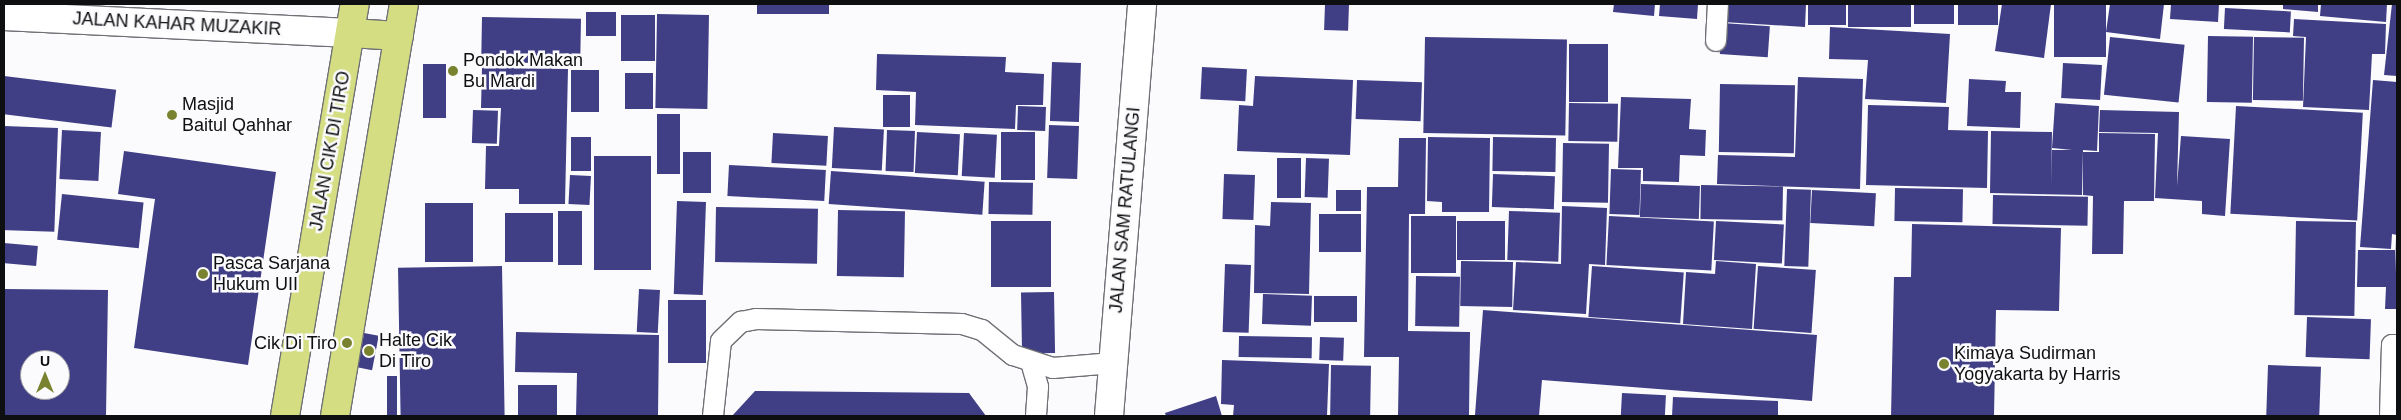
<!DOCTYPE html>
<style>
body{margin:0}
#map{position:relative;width:2401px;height:420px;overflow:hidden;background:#fbfbfe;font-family:Arial,sans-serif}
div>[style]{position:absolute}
.building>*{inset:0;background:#403e85;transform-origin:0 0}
.roads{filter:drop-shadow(1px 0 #6f7076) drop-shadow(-1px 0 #6f7076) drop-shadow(0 1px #6f7076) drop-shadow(0 -1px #6f7076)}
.lane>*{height:20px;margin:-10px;padding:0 10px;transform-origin:10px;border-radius:10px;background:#fff}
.street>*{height:28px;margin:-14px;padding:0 14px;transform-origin:14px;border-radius:14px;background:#fff}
.secondary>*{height:28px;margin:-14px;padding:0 14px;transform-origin:14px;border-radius:14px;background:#fff}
.primary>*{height:28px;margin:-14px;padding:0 14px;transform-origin:14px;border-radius:14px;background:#d4dd81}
.dots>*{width:14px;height:14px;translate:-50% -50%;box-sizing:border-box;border:2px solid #fbfbfe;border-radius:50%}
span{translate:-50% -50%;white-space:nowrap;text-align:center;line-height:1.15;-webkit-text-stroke:5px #fbfbfe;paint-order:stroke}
.street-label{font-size:18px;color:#0e0f11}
.poi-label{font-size:18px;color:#0e0f11}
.left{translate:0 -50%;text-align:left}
.right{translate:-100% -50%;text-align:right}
.frame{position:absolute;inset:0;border:5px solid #0e0f11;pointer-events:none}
.north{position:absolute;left:20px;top:350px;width:50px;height:50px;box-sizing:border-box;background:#fbfbfe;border:1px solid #9c9d9f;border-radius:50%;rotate:0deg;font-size:14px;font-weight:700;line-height:20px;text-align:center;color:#0e0f11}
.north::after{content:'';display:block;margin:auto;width:18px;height:22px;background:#79832f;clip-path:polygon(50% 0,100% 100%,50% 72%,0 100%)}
</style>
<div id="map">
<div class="building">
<div style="left:757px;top:4px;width:72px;height:10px"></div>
<div style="left:1325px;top:4px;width:24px;height:26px;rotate:2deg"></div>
<div style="clip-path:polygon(1614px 4px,1655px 4px,1654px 16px,1613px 12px)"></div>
<div style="clip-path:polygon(1660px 4px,1698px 4px,1697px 19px,1659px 16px)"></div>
<div style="clip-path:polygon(1724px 4px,1806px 4px,1805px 27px,1723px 22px)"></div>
<div style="left:1808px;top:4px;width:38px;height:21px"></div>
<div style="left:1848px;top:4px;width:63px;height:23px"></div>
<div style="left:1914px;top:4px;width:40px;height:20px"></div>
<div style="left:1958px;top:4px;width:40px;height:21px"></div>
<div style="clip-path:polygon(2002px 4px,2051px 4px,2044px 58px,1995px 51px)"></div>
<div style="left:2054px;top:4px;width:52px;height:53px"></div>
<div style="clip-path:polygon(2110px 4px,2164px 4px,2160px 39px,2106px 32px)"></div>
<div style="clip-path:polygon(2171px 4px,2219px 4px,2218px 22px,2170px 19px)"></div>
<div style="clip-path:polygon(2283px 4px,2318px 4px,2318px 12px,2283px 9px)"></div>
<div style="clip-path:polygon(2321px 4px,2387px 4px,2386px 22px,2320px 16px)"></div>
<div style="clip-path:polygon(2392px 4px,2397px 4px,2397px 76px,2384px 75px)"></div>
<div style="left:2225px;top:8px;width:66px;height:21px;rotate:3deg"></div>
<div style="left:616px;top:12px;width:24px;height:30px;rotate:90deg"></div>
<div style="left:657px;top:14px;width:52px;height:94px;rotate:1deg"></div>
<div style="left:621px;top:15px;width:34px;height:46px"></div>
<div style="left:482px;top:17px;width:99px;height:45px;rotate:1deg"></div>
<div style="clip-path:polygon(2294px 19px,2386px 24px,2385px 54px,2372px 54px,2369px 110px,2303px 107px,2306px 37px,2293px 36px)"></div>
<div style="left:1722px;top:23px;width:48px;height:31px;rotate:4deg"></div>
<div style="clip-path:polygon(1830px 27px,1950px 34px,1946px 103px,1865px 99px,1868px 60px,1829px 59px)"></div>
<div style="left:2208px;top:36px;width:45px;height:66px;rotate:1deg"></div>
<div style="left:1425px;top:37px;width:142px;height:96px;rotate:1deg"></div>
<div style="left:2110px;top:37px;width:75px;height:58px;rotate:6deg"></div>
<div style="left:2254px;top:37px;width:50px;height:63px;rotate:1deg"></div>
<div style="left:1569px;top:44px;width:39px;height:58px"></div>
<div style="clip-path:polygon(877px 54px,1006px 57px,1005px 72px,1044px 74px,1043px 105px,1016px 105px,1015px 129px,915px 125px,916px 92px,876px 90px)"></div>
<div style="left:1052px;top:62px;width:29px;height:59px;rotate:2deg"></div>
<div style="left:2063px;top:63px;width:39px;height:35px;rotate:3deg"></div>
<div style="left:423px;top:64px;width:23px;height:54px"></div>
<div style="clip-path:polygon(482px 67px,568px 69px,565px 204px,519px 204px,519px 189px,485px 189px,486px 146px,499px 146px,501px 108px,481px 108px)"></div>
<div style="left:1202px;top:67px;width:45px;height:32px;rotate:3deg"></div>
<div style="left:571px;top:70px;width:28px;height:42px"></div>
<div style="left:625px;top:73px;width:28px;height:36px"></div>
<div style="left:4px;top:76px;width:113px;height:38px;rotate:7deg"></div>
<div style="clip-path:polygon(1255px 76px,1353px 80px,1350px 155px,1237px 151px,1239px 105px,1253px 106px)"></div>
<div style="clip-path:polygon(1798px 77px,1863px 79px,1860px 189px,1717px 184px,1718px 155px,1795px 157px)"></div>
<div style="clip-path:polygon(1969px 79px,2006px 81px,2005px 92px,2021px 92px,2020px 128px,1967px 126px)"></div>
<div style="left:1357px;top:80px;width:65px;height:39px;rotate:2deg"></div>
<div style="clip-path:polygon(2373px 80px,2397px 82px,2397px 235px,2392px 234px,2391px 249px,2360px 247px)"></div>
<div style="left:1720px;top:84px;width:75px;height:68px;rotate:1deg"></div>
<div style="left:883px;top:95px;width:27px;height:32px"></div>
<div style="clip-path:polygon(1621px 97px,1691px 99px,1689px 129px,1706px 130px,1705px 156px,1680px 155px,1679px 182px,1643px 181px,1643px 168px,1618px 168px)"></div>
<div style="left:1569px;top:103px;width:49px;height:38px;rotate:1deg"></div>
<div style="clip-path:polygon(2055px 103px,2099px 106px,2097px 151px,2083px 150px,2082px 195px,1990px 193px,1991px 131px,2052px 132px,2051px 185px,2052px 150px,2072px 150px,2052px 148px)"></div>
<div style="clip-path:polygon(1868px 105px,1949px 107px,1948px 130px,1988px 131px,1987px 188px,1866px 185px)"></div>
<div style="left:1018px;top:106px;width:28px;height:24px;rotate:2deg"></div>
<div style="left:2236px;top:106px;width:127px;height:108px;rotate:3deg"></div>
<div style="left:473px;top:110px;width:25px;height:33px;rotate:2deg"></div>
<div style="clip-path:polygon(2100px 110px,2179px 112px,2177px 186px,2181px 136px,2230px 139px,2225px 216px,2202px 214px,2202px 201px,2155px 198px,2158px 133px,2099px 132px)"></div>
<div style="left:657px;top:114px;width:23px;height:60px"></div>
<div style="left:1049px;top:125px;width:30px;height:53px;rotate:2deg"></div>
<div style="left:4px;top:126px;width:54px;height:104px;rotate:2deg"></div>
<div style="left:834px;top:127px;width:50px;height:41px;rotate:3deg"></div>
<div style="left:62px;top:130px;width:39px;height:49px;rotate:3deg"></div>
<div style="left:887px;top:130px;width:28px;height:41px;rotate:2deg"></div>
<div style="left:917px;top:132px;width:43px;height:41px;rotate:3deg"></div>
<div style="left:1001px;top:132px;width:34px;height:48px"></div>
<div style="left:773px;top:133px;width:55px;height:30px;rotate:3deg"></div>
<div style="left:964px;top:133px;width:33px;height:43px;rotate:3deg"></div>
<div style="clip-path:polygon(2099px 133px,2155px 134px,2154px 201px,2124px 201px,2123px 254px,2092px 254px,2093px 196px,2083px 195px,2083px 152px,2099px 152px)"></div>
<div style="left:571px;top:137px;width:20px;height:34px"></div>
<div style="clip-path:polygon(1428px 137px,1490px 138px,1489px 212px,1442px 212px,1442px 202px,1427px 201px)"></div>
<div style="left:1493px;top:137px;width:63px;height:34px;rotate:1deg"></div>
<div style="clip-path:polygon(1399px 138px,1426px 138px,1425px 214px,1409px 214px,1408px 331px,1470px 332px,1469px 416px,1398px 416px,1399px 357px,1364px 357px,1367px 187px,1398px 187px)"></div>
<div style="left:1563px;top:143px;width:46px;height:59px;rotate:1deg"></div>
<div style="clip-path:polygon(124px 151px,276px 172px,248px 365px,134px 348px,155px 199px,118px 194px)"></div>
<div style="left:683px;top:152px;width:28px;height:41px"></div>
<div style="left:594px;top:156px;width:57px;height:114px"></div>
<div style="left:1277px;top:158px;width:24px;height:40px"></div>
<div style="left:1306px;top:158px;width:23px;height:39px;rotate:2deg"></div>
<div style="left:729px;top:165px;width:97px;height:31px;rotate:3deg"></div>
<div style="left:1611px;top:169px;width:30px;height:45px;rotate:2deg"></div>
<div style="left:831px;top:171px;width:154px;height:33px;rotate:4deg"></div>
<div style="left:1224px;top:174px;width:31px;height:45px;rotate:2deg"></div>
<div style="left:1493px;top:174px;width:62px;height:33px;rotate:2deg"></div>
<div style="left:570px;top:175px;width:21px;height:29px;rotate:3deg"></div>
<div style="left:989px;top:182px;width:44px;height:32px;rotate:1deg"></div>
<div style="left:1641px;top:184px;width:59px;height:33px;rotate:2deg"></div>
<div style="left:1701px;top:185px;width:82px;height:34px;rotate:1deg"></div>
<div style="left:1895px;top:188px;width:68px;height:33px;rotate:1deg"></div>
<div style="left:1787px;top:189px;width:24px;height:77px;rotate:2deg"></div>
<div style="left:1361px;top:190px;width:21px;height:25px;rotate:90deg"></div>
<div style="left:1812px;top:190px;width:64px;height:33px;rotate:3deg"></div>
<div style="left:62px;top:194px;width:82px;height:46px;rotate:6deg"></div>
<div style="left:1993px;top:195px;width:95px;height:29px;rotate:1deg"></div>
<div style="left:677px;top:201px;width:29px;height:93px;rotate:2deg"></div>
<div style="clip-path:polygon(1271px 202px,1311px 203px,1309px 294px,1254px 293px,1255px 225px,1270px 226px)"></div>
<div style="left:425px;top:203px;width:48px;height:59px"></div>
<div style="clip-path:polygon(1562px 206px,1607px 208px,1605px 265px,1589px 264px,1586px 314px,1513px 310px,1516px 262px,1561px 264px)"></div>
<div style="left:716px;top:207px;width:102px;height:55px;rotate:1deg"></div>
<div style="left:838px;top:210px;width:67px;height:66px;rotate:1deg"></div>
<div style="left:558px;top:211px;width:24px;height:54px"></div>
<div style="left:1509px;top:211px;width:51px;height:49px;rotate:2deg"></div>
<div style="left:505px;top:213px;width:48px;height:49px"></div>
<div style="left:1319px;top:214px;width:42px;height:38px"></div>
<div style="left:1411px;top:216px;width:45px;height:57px"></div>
<div style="left:1609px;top:216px;width:105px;height:49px;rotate:3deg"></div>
<div style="left:991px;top:221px;width:60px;height:66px"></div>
<div style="left:1457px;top:221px;width:48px;height:39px"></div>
<div style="left:1716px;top:221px;width:68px;height:39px;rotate:3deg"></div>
<div style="left:2296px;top:221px;width:60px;height:94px;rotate:1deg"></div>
<div style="clip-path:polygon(1912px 224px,2061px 228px,2059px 311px,1996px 310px,1994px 416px,1891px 416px,1894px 277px,1911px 277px)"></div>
<div style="clip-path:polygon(2395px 237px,2397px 309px,2385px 309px,2386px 287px,2357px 287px,2358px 250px,2395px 250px)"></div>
<div style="left:4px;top:243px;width:34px;height:20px;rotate:5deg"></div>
<div style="left:1461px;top:261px;width:52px;height:45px;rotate:1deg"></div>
<div style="clip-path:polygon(1716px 261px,1756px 264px,1752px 329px,1683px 324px,1686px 272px,1715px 274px)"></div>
<div style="left:1225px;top:264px;width:26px;height:68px;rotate:2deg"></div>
<div style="left:502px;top:266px;width:150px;height:104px;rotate:89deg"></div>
<div style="left:1592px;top:266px;width:92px;height:51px;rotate:4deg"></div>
<div style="left:1758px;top:266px;width:58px;height:63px;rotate:4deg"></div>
<div style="left:1416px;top:276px;width:44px;height:50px;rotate:1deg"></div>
<div style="clip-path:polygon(evenodd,4px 289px,108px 290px,106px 416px,4px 416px,4px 289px,30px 360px,60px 360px,60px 390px,30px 390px,30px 360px)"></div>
<div style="left:639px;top:289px;width:21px;height:43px;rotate:3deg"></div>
<div style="left:1054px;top:292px;width:61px;height:33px;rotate:89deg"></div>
<div style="left:1263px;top:294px;width:49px;height:30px;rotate:2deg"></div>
<div style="left:1314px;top:296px;width:43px;height:26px"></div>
<div style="left:668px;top:300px;width:38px;height:63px"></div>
<div style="clip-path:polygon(1483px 310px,1817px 335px,1812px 401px,1542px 380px,1539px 416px,1475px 415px)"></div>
<div style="left:2307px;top:317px;width:64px;height:40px;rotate:2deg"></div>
<div style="clip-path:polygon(516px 332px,659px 335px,658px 416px,576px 416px,577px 373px,515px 372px)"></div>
<div style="left:364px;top:333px;width:15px;height:35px;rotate:11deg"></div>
<div style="left:1239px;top:336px;width:73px;height:21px;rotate:1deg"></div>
<div style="left:1320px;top:337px;width:24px;height:23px;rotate:2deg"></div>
<div style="clip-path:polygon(1222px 360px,1329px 364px,1327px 416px,1233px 416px,1234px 405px,1221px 404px)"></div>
<div style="left:1331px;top:365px;width:40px;height:50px;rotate:1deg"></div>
<div style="left:2268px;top:365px;width:53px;height:51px;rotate:2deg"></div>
<div style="left:387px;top:376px;width:10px;height:40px"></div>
<div style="left:518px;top:385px;width:39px;height:31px"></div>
<div style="clip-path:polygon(755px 391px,969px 393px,986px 416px,732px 416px)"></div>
<div style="left:1622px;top:393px;width:44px;height:23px;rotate:3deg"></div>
<div style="clip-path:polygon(1216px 396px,1222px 416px,1166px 416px,1165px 413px)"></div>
<div style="clip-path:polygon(1673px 397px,1778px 401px,1778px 416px,1672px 416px)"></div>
</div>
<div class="roads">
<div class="lane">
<div style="left:1716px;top:41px;width:37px;rotate:-87deg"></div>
<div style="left:1031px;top:362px;width:26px;rotate:74deg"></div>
<div style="left:1038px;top:387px;width:29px;rotate:94deg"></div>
<div style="left:713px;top:416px;width:75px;rotate:-83.9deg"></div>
<div style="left:721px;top:341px;width:28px;rotate:-44deg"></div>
<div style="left:741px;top:322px;width:15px;rotate:-11deg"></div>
<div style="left:756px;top:319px;width:206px;rotate:1.4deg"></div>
<div style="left:962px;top:324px;width:21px;rotate:17deg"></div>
<div style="left:982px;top:330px;width:40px;rotate:39deg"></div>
<div style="left:1013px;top:355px;width:42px;rotate:18deg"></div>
<div style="left:1053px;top:368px;width:60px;rotate:-4.8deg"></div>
<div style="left:2390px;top:416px;width:71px;rotate:-88.4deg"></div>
<div style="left:2392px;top:345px;width:5px"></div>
</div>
<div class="street">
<div style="left:1109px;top:416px;width:413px;rotate:-85.4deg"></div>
</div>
<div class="secondary">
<div style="left:4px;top:16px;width:346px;rotate:2.8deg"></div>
</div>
<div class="primary">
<div style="left:350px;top:33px;width:49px;rotate:3.5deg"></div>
<div style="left:285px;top:416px;width:418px;rotate:-80.4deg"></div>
<div style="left:335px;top:416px;width:418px;rotate:-80.5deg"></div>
</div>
</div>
<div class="dots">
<div style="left:453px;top:71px;background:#79832f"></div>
<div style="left:172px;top:115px;background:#79832f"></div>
<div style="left:203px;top:274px;background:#79832f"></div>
<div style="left:347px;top:343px;background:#79832f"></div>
<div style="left:369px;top:351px;background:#79832f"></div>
<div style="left:1944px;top:364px;background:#79832f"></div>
</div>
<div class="street-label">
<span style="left:177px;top:24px;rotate:3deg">JALAN KAHAR MUZAKIR</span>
<span style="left:330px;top:151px;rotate:-80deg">JALAN CIK DI TIRO</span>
<span style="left:1125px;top:210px;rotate:-85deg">JALAN SAM RATULANGI</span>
</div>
<div class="poi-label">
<span class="left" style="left:463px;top:71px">Pondok Makan<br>Bu Mardi</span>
<span class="left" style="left:182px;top:115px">Masjid<br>Baitul Qahhar</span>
<span class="left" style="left:213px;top:274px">Pasca Sarjana<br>Hukum UII</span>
<span class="left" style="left:379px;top:351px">Halte Cik<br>Di Tiro</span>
<span class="right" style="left:337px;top:343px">Cik Di Tiro</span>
<span class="left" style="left:1954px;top:364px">Kimaya Sudirman<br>Yogyakarta by Harris</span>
</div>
<div class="frame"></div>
<div class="north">U</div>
</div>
